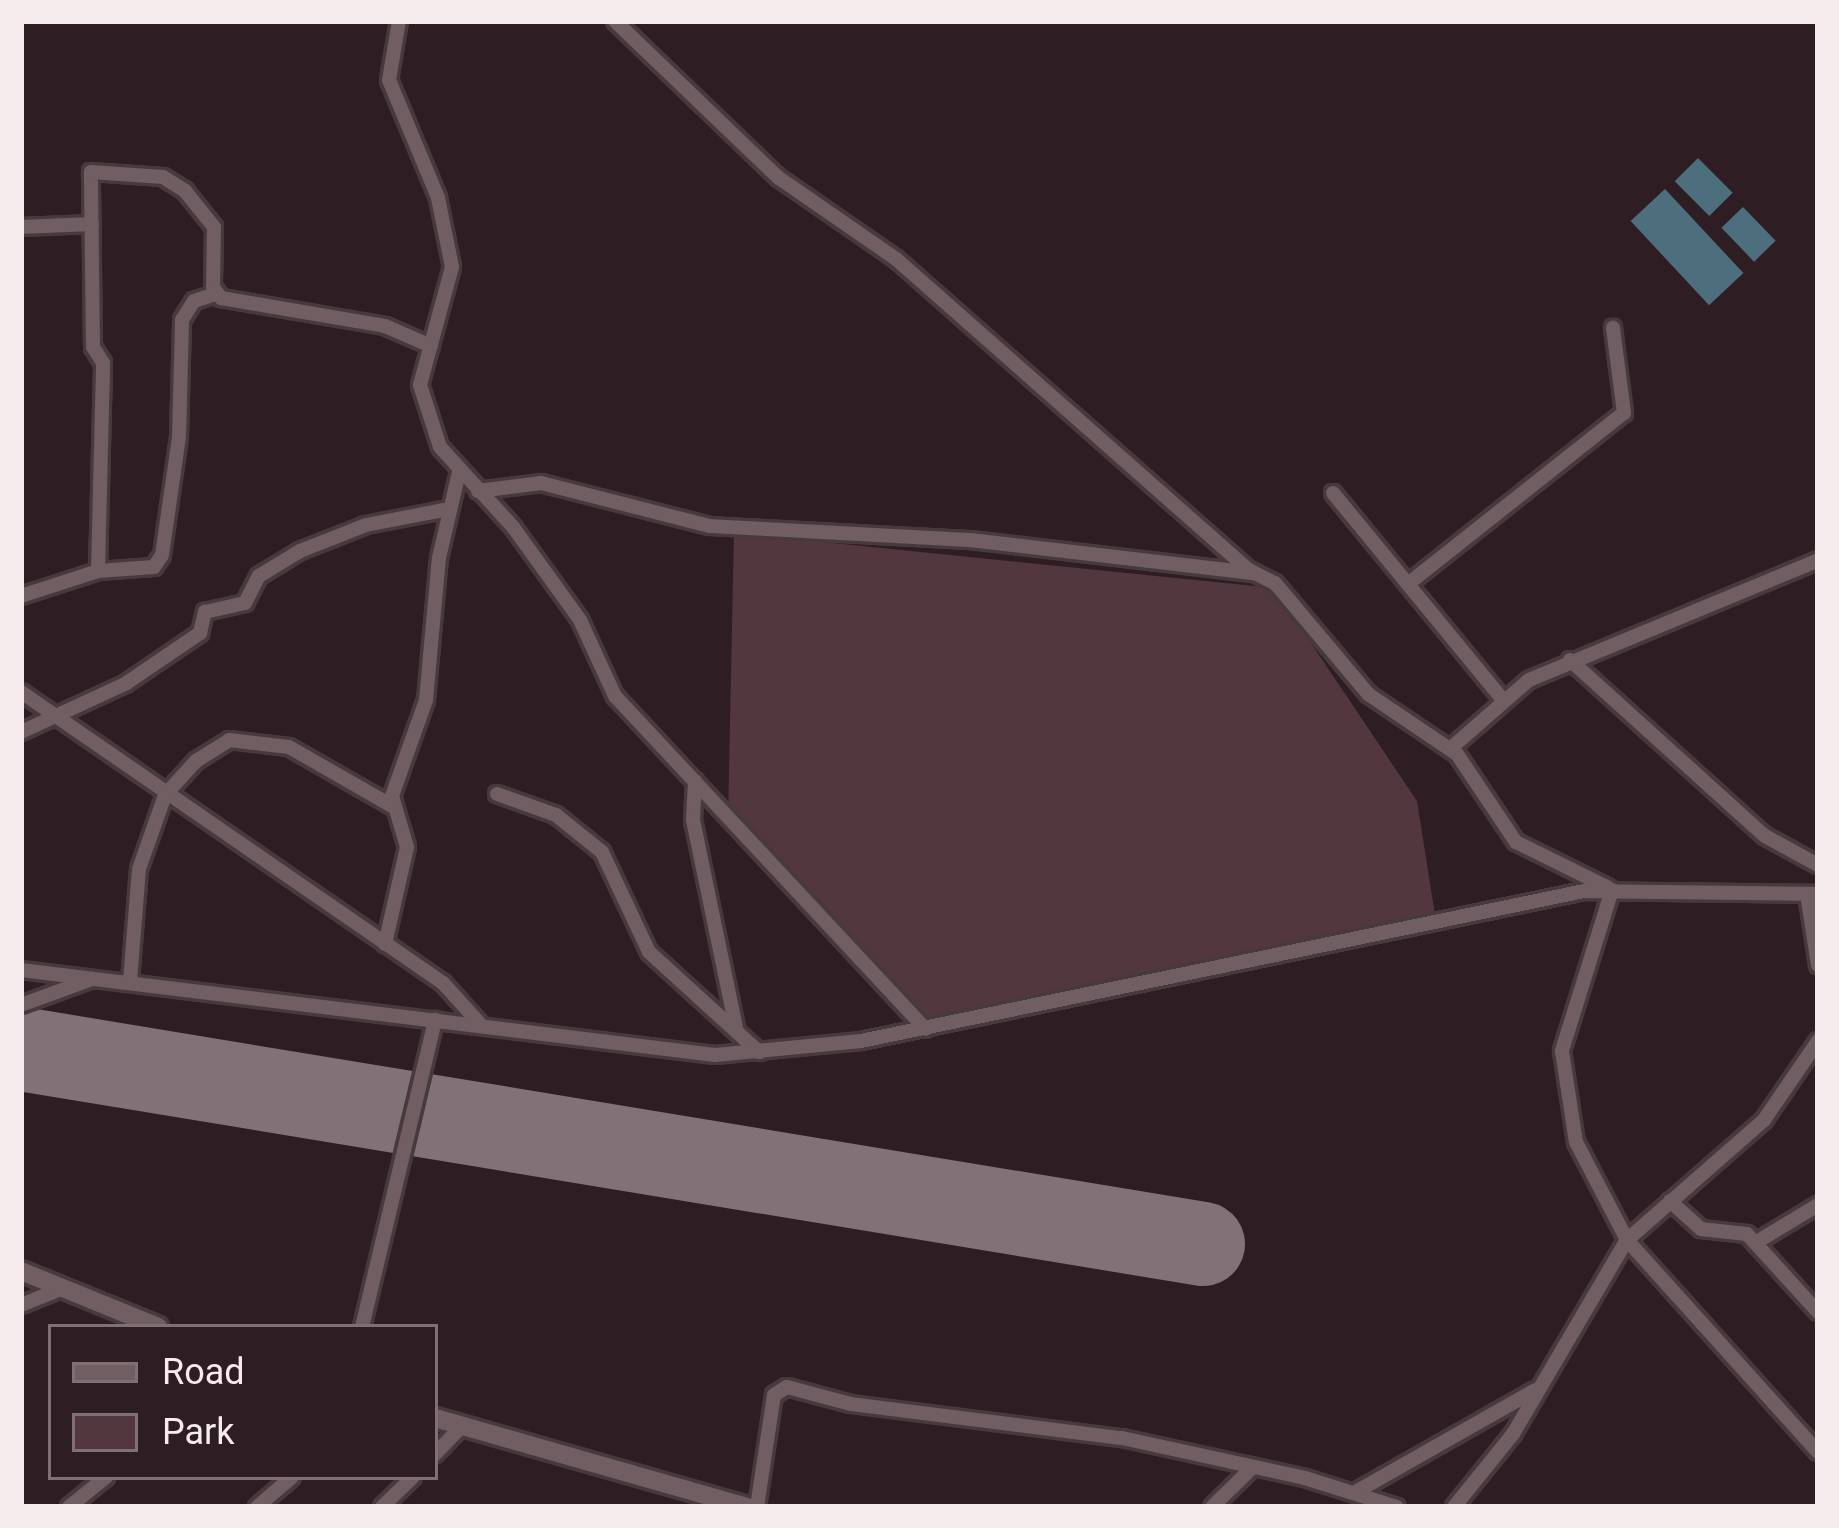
<!DOCTYPE html>
<style>
body{margin:0}
#map{position:relative;width:1839px;height:1528px;overflow:hidden;background:#2e1e23;font-family:Roboto,sans-serif}
div>[style]{position:absolute}
.green>*{inset:0;background:#53373f}
.water>*{inset:0;background:#4d6e7c;transform-origin:0 0}
.runway>*{height:84px;margin:-42px;padding:0 42px;transform-origin:42px;border-radius:42px;background:#807276}
.roads{filter:drop-shadow(3px 0 #473a3e) drop-shadow(-3px 0 #473a3e) drop-shadow(0 3px #473a3e) drop-shadow(0 -3px #473a3e)}
.minor>*{height:14px;margin:-7px;padding:0 7px;transform-origin:7px;border-radius:7px;background:#705e62}
.tertiary>*{height:18px;margin:-9px;padding:0 9px;transform-origin:9px;border-radius:9px;background:#705e62}
span{translate:-50% -50%;white-space:nowrap;text-align:center;line-height:1.15;-webkit-text-stroke:12px #2e1e23;paint-order:stroke}
.frame{position:absolute;inset:0;border:24px solid #f6ebed;pointer-events:none}
.legend{position:absolute;left:48px;top:1324px;width:390px;height:156px;box-sizing:border-box;background:#2e1e23;border:3px solid #7e7074;margin:0;padding:15px 21px;list-style:none;font-size:36px;color:#f6ebed}
.legend li{display:flex;align-items:center;gap:24px;height:60px}
.legend b{width:60px;border:3px solid #7e7074}
</style>
<div id="map">
<div class="green">
<div style="clip-path:polygon(734px 533px,1274px 588px,1417px 801px,1435px 915px,928px 1028px,728px 818px)"></div>
</div>
<div class="water">
<div style="left:1698px;top:158px;width:49px;height:33px;rotate:45deg"></div>
<div style="left:1665px;top:189px;width:115px;height:47px;rotate:47deg"></div>
<div style="left:1743px;top:207px;width:47px;height:30px;rotate:46deg"></div>
</div>
<div class="runway">
<div style="left:21px;top:1049px;width:1198px;rotate:9.37deg"></div>
</div>
<div class="roads">
<div class="minor">
<div style="left:399px;top:21px;width:60px;rotate:99.6deg"></div>
<div style="left:389px;top:80px;width:128px;rotate:67.4deg"></div>
<div style="left:438px;top:198px;width:70px;rotate:78.5deg"></div>
<div style="left:452px;top:267px;width:122px;rotate:105.2deg"></div>
<div style="left:420px;top:385px;width:65px;rotate:72.1deg"></div>
<div style="left:440px;top:447px;width:108px;rotate:47.6deg"></div>
<div style="left:513px;top:527px;width:115px;rotate:54.2deg"></div>
<div style="left:580px;top:620px;width:84px;rotate:65.3deg"></div>
<div style="left:615px;top:696px;width:455px;rotate:47deg"></div>
<div style="left:615px;top:21px;width:227px;rotate:43.8deg"></div>
<div style="left:779px;top:178px;width:142px;rotate:34.7deg"></div>
<div style="left:896px;top:259px;width:470px;rotate:41.4deg"></div>
<div style="left:1249px;top:570px;width:29px;rotate:27deg"></div>
<div style="left:1275px;top:583px;width:145px;rotate:50deg"></div>
<div style="left:1368px;top:694px;width:107px;rotate:34deg"></div>
<div style="left:1457px;top:754px;width:106px;rotate:56.2deg"></div>
<div style="left:1516px;top:842px;width:102px;rotate:26.3deg"></div>
<div style="left:21px;top:227px;width:71px;rotate:-2.4deg"></div>
<div style="left:478px;top:491px;width:64px;rotate:-7.2deg"></div>
<div style="left:541px;top:483px;width:174px;rotate:14.3deg"></div>
<div style="left:710px;top:526px;width:261px;rotate:3.1deg"></div>
<div style="left:971px;top:540px;width:285px;rotate:6.7deg"></div>
<div style="left:1333px;top:493px;width:266px;rotate:50.6deg"></div>
<div style="left:98px;top:571px;width:56px;rotate:-4.1deg"></div>
<div style="left:154px;top:567px;width:14px;rotate:-56deg"></div>
<div style="left:162px;top:555px;width:119px;rotate:-81.8deg"></div>
<div style="left:179px;top:437px;width:117px;rotate:-88.5deg"></div>
<div style="left:182px;top:320px;width:22px;rotate:-58deg"></div>
<div style="left:194px;top:301px;width:23px;rotate:-18deg"></div>
<div style="left:1408px;top:584px;width:275px;rotate:-38.4deg"></div>
<div style="left:1624px;top:413px;width:86px;rotate:-97.4deg"></div>
<div style="left:21px;top:596px;width:81px;rotate:-18deg"></div>
<div style="left:98px;top:571px;width:208px;rotate:-88.6deg"></div>
<div style="left:103px;top:363px;width:19px;rotate:-122deg"></div>
<div style="left:93px;top:347px;width:175px;rotate:-90.7deg"></div>
<div style="left:91px;top:172px;width:72px;rotate:4deg"></div>
<div style="left:163px;top:177px;width:26px;rotate:32deg"></div>
<div style="left:185px;top:191px;width:46px;rotate:51.1deg"></div>
<div style="left:214px;top:227px;width:60px;rotate:91deg"></div>
<div style="left:213px;top:287px;width:14px;rotate:54deg"></div>
<div style="left:221px;top:298px;width:166px;rotate:9.7deg"></div>
<div style="left:385px;top:326px;width:50px;rotate:23.5deg"></div>
<div style="left:1570px;top:660px;width:263px;rotate:42.1deg"></div>
<div style="left:1765px;top:836px;width:60px;rotate:28.7deg"></div>
<div style="left:21px;top:692px;width:513px;rotate:34.59deg"></div>
<div style="left:443px;top:983px;width:57px;rotate:47.9deg"></div>
<div style="left:21px;top:732px;width:115px;rotate:-24.8deg"></div>
<div style="left:125px;top:684px;width:91px;rotate:-34.2deg"></div>
<div style="left:200px;top:633px;width:22px;rotate:-77deg"></div>
<div style="left:205px;top:612px;width:41px;rotate:-12.7deg"></div>
<div style="left:245px;top:603px;width:30px;rotate:-63deg"></div>
<div style="left:259px;top:576px;width:48px;rotate:-31.4deg"></div>
<div style="left:300px;top:551px;width:71px;rotate:-21.5deg"></div>
<div style="left:366px;top:525px;width:85px;rotate:-10.9deg"></div>
<div style="left:1451px;top:748px;width:103px;rotate:-41.1deg"></div>
<div style="left:1529px;top:680px;width:313px;rotate:-22.5deg"></div>
<div style="left:695px;top:781px;width:39px;rotate:93deg"></div>
<div style="left:693px;top:820px;width:211px;rotate:78.3deg"></div>
<div style="left:497px;top:794px;width:63px;rotate:19.6deg"></div>
<div style="left:556px;top:815px;width:59px;rotate:38.8deg"></div>
<div style="left:602px;top:852px;width:110px;rotate:64.8deg"></div>
<div style="left:649px;top:952px;width:149px;rotate:42.3deg"></div>
<div style="left:1612px;top:890px;width:169px;rotate:107.3deg"></div>
<div style="left:1562px;top:1051px;width:92px;rotate:81.3deg"></div>
<div style="left:1576px;top:1142px;width:110px;rotate:62.5deg"></div>
<div style="left:1627px;top:1240px;width:285px;rotate:48deg"></div>
<div style="left:1807px;top:894px;width:72px;rotate:81.2deg"></div>
<div style="left:385px;top:944px;width:99px;rotate:-77.2deg"></div>
<div style="left:407px;top:847px;width:53px;rotate:-106.4deg"></div>
<div style="left:392px;top:796px;width:102px;rotate:-70.5deg"></div>
<div style="left:426px;top:700px;width:143px;rotate:-84.8deg"></div>
<div style="left:439px;top:558px;width:88px;rotate:-76.9deg"></div>
<div style="left:21px;top:970px;width:699px;rotate:6.98deg"></div>
<div style="left:715px;top:1055px;width:147px;rotate:-5.5deg"></div>
<div style="left:861px;top:1041px;width:738px;rotate:-11.72deg"></div>
<div style="left:1584px;top:891px;width:234px;rotate:0.7deg"></div>
<div style="left:130px;top:981px;width:112px;rotate:-85.4deg"></div>
<div style="left:139px;top:869px;width:78px;rotate:-70.6deg"></div>
<div style="left:165px;top:795px;width:46px;rotate:-47.6deg"></div>
<div style="left:196px;top:761px;width:39px;rotate:-32deg"></div>
<div style="left:229px;top:740px;width:60px;rotate:6.7deg"></div>
<div style="left:289px;top:747px;width:119px;rotate:29.8deg"></div>
<div style="left:21px;top:1005px;width:76px;rotate:-20.1deg"></div>
<div style="left:1670px;top:1201px;width:42px;rotate:42.1deg"></div>
<div style="left:1701px;top:1229px;width:46px;rotate:6.2deg"></div>
<div style="left:1747px;top:1234px;width:105px;rotate:47.7deg"></div>
<div style="left:1755px;top:1243px;width:74px;rotate:-31.1deg"></div>
<div style="left:21px;top:1305px;width:45px;rotate:-22deg"></div>
<div style="left:362px;top:1327px;width:316px;rotate:-76.6deg"></div>
<div style="left:435px;top:1454px;width:39px;rotate:-46deg"></div>
<div style="left:1354px;top:1493px;width:208px;rotate:-29.6deg"></div>
<div style="left:69px;top:1507px;width:48px;rotate:-39deg"></div>
<div style="left:257px;top:1507px;width:46px;rotate:-40.6deg"></div>
<div style="left:382px;top:1507px;width:43px;rotate:-44.1deg"></div>
<div style="left:757px;top:1507px;width:113px;rotate:-81.4deg"></div>
<div style="left:774px;top:1395px;width:15px;rotate:-32deg"></div>
<div style="left:787px;top:1387px;width:66px;rotate:14.9deg"></div>
<div style="left:851px;top:1404px;width:273px;rotate:7.2deg"></div>
<div style="left:1122px;top:1438px;width:187px;rotate:12.3deg"></div>
<div style="left:1305px;top:1478px;width:96px;rotate:17.5deg"></div>
<div style="left:1212px;top:1507px;width:57px;rotate:-44.3deg"></div>
<div style="left:1454px;top:1507px;width:94px;rotate:-51.1deg"></div>
<div style="left:1513px;top:1434px;width:225px;rotate:-59.6deg"></div>
<div style="left:1627px;top:1240px;width:182px;rotate:-41.2deg"></div>
<div style="left:1764px;top:1120px;width:96px;rotate:-55.6deg"></div>
</div>
<div class="tertiary">
<div style="left:21px;top:1271px;width:148px;rotate:22.2deg"></div>
<div style="left:435px;top:1418px;width:325px;rotate:15.9deg"></div>
</div>
</div>
<div class="frame"></div>
<ul class="legend">
<li><b style="height:15px;background:#705e62"></b>Road</li>
<li><b style="height:33px;background:#53373f"></b>Park</li>
</ul>
</div>
